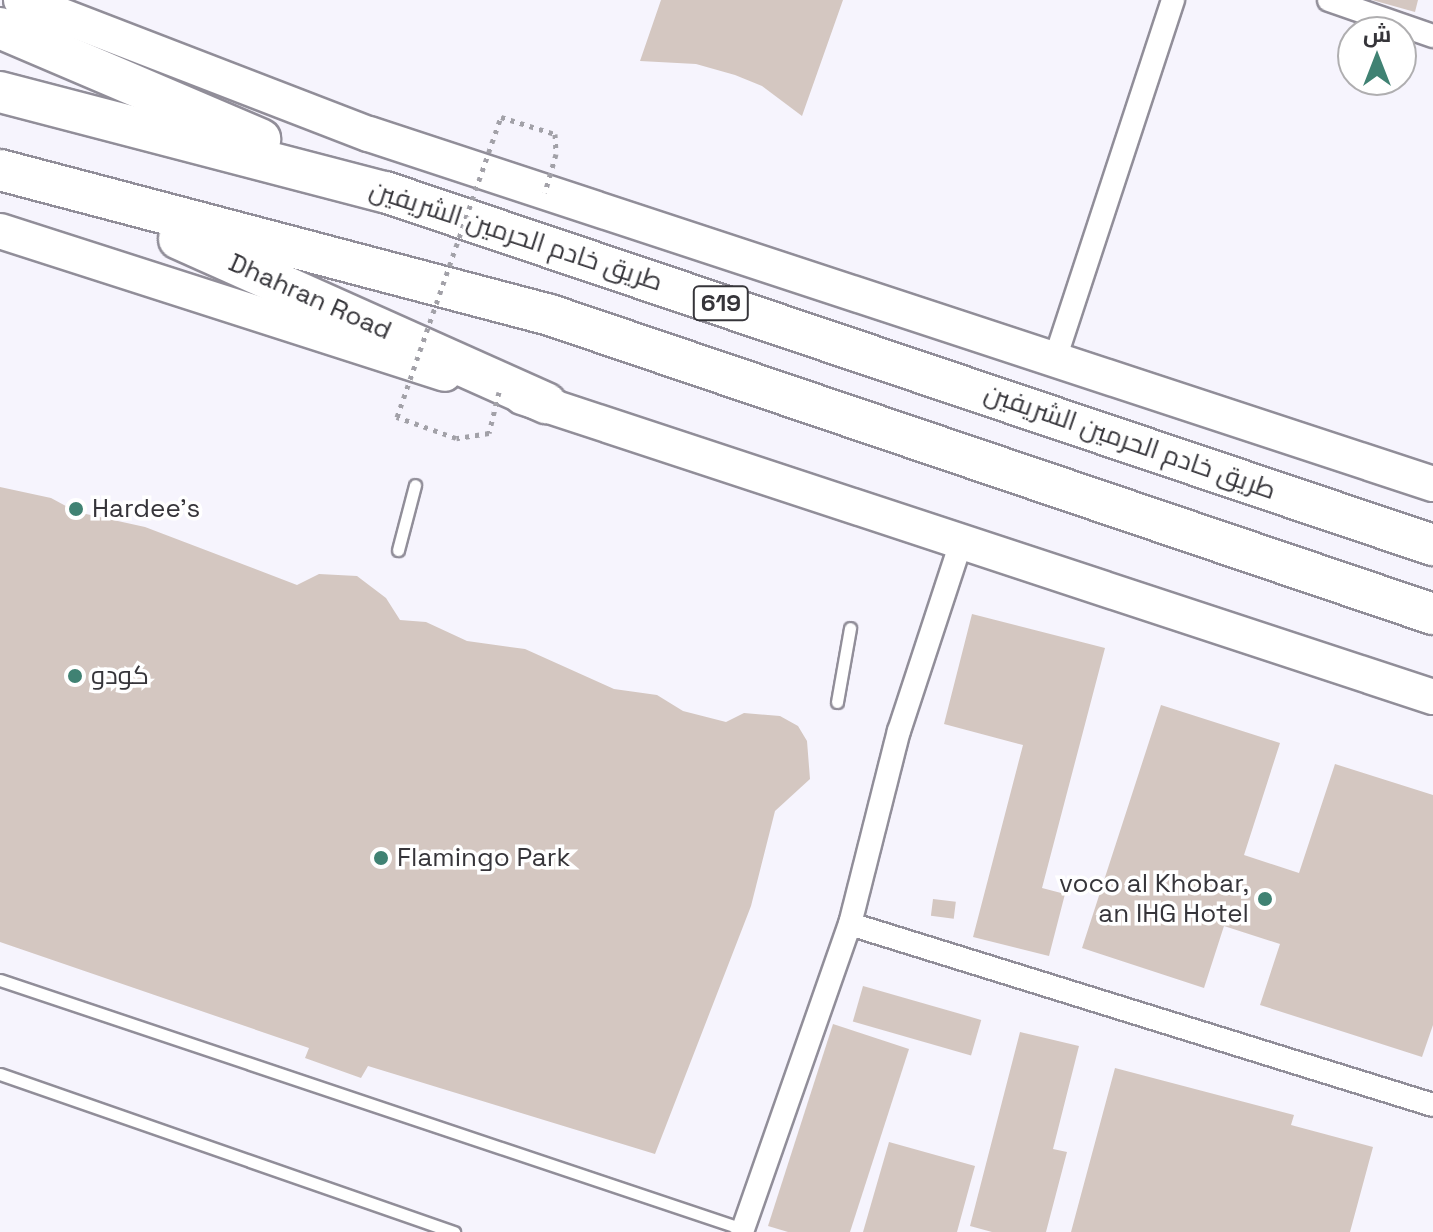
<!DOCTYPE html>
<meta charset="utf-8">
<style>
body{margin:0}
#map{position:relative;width:1433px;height:1232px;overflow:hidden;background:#f6f4fd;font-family:"Space Grotesk",Cairo,sans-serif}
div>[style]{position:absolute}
.building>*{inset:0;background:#d4c7c1;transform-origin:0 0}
.roads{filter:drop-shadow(2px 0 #918e99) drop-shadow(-2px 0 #918e99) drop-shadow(0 2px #918e99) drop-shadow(0 -2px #918e99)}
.lane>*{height:11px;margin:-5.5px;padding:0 5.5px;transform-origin:5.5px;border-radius:5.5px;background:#fff}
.street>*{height:22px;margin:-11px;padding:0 11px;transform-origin:11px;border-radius:11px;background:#fff}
.primary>*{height:34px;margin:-17px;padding:0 17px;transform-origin:17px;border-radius:17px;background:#fff}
.highway>*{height:40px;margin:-20px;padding:0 20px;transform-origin:20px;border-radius:20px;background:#fff}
.path-bridge>*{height:5px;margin-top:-2.5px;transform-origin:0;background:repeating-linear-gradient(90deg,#a2a1a8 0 4px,transparent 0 10px)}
.dots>*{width:22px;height:22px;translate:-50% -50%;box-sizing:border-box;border:4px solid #fff;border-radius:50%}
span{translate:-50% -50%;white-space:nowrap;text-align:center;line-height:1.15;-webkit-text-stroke:7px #fff;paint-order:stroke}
.shield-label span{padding:2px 6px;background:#fff;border:2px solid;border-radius:6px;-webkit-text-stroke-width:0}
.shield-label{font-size:24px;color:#36353a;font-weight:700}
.street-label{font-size:26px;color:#36353a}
.poi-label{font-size:26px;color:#36353a}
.left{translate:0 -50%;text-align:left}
.right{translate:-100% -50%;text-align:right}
.north{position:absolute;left:1337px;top:16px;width:80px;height:80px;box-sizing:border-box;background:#fff;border:2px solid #afaeb0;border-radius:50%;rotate:0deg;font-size:22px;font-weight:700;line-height:32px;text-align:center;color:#36353a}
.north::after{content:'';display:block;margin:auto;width:28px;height:36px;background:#408273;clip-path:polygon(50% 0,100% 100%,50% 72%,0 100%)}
</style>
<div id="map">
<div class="building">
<div style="clip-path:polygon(661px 0,843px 0,802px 116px,762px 86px,735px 75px,696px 64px,640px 61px)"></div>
<div style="clip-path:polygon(1372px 0,1418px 0,1415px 12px)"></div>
<div style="clip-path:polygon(0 487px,51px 498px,77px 512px,145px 527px,297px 585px,319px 574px,357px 576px,386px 598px,400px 620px,426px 622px,467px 641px,525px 649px,614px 689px,657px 695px,683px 711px,726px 722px,744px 713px,780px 716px,798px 726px,807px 741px,810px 779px,775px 811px,751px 906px,655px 1154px,368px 1066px,361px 1078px,305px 1058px,309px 1048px,0 942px)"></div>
<div style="clip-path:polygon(972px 614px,1105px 648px,1042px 888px,1065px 894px,1049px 956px,973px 937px,1023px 745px,944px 724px)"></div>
<div style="clip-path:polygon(1161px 705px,1280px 743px,1244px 855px,1299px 873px,1335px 764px,1433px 795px,1433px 1025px,1422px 1057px,1260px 1005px,1280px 944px,1224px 926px,1204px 988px,1082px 948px)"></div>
<div style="left:933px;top:899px;width:23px;height:17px;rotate:7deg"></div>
<div style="left:863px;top:986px;width:123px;height:37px;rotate:16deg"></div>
<div style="clip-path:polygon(833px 1024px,909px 1049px,850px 1232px,788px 1232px,768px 1226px)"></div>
<div style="clip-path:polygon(1020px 1032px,1079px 1046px,1053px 1149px,1067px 1152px,1046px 1232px,992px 1232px,970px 1226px)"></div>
<div style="clip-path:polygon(1115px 1068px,1294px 1115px,1291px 1125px,1373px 1147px,1350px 1232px,1071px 1232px)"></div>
<div style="clip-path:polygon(889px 1142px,975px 1166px,957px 1232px,863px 1232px)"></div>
</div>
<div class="roads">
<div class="lane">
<div style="left:398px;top:550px;width:67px;rotate:-75.3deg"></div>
<div style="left:837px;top:702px;width:75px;rotate:-80deg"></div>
<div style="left:0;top:980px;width:784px;rotate:18.53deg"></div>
<div style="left:0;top:1074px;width:481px;rotate:19.2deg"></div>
</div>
<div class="street">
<div style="left:1329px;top:0;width:110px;rotate:19.1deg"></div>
<div style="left:1055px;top:359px;width:378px;rotate:-71.8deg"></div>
<div style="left:850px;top:924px;width:610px;rotate:17.25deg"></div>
<div style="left:742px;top:1232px;width:326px;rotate:-70.7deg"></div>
<div style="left:850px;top:924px;width:199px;rotate:-75.8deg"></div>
<div style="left:899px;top:731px;width:199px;rotate:-71.8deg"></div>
</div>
<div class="primary">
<div style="left:21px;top:0;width:373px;rotate:21.1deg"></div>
<div style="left:369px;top:134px;width:1120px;rotate:18.21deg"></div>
<div style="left:0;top:231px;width:467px;rotate:17.8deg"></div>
<div style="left:522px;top:397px;width:959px;rotate:18.23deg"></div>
</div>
<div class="highway">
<div style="left:0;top:28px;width:283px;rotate:23.1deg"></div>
<div style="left:0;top:92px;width:398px;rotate:14.6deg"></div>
<div style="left:385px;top:192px;width:1106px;rotate:18.62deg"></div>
<div style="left:0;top:170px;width:569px;rotate:14.77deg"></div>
<div style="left:550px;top:315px;width:932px;rotate:18.71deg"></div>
<div style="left:179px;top:239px;width:402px;rotate:24.1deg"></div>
</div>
</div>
<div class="path-bridge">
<div style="left:499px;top:392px;width:42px;rotate:103.7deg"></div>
<div style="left:489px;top:433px;width:33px;rotate:171deg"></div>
<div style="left:456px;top:438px;width:63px;rotate:-160.4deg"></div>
<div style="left:397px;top:417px;width:318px;rotate:-70.9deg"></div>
<div style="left:501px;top:117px;width:57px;rotate:17.5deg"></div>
<div style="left:555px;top:134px;width:20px;rotate:87deg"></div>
<div style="left:556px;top:154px;width:40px;rotate:106deg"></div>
</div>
<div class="dots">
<div style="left:76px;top:509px;background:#408273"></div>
<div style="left:75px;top:676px;background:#408273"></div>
<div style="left:381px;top:858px;background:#408273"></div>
<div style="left:1265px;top:899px;background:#408273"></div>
</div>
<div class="shield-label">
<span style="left:721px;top:303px">619</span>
</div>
<div class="street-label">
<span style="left:516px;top:236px;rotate:18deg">طريق خادم الحرمين الشريفين</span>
<span style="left:310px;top:297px;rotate:24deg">Dhahran Road</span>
<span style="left:1130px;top:442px;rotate:19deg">طريق خادم الحرمين الشريفين</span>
</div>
<div class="poi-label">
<span class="left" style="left:92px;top:509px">Hardee's</span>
<span class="left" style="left:91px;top:676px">كودو</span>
<span class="left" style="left:397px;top:858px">Flamingo Park</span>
<span class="right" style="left:1249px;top:899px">voco al Khobar,<br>an IHG Hotel</span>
</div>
<div class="north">ش</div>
</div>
